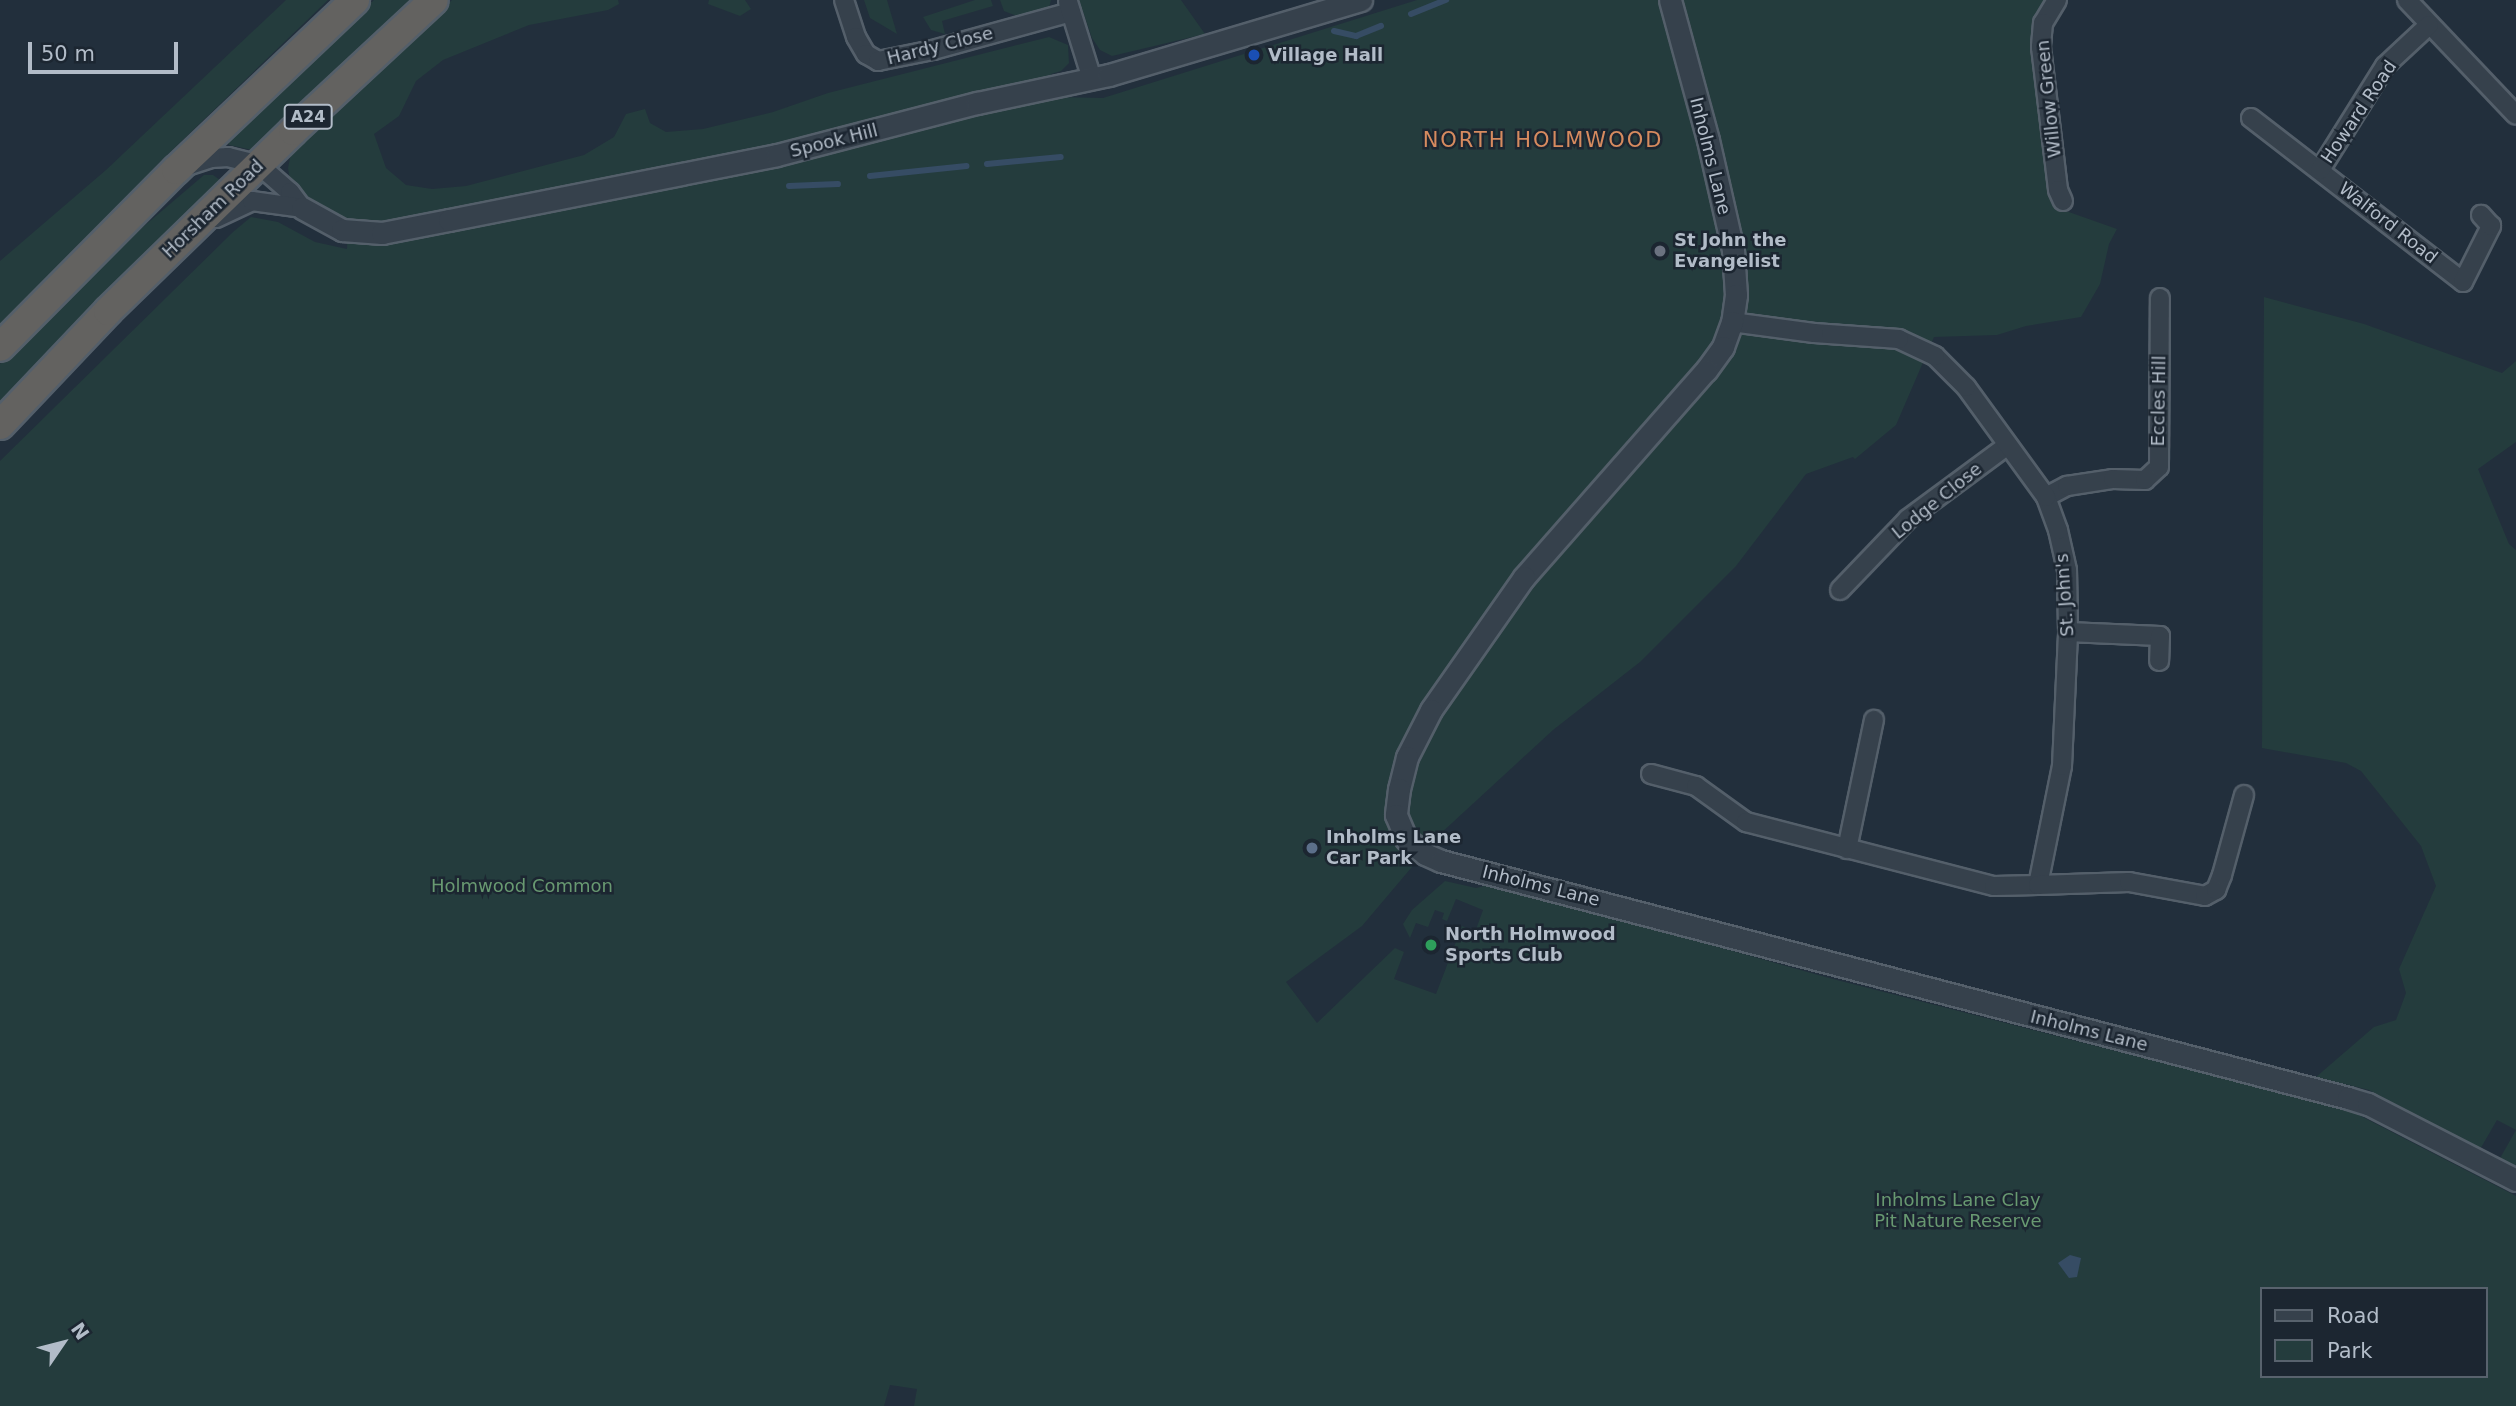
<!DOCTYPE html>
<style>
body{margin:0}
#map{position:relative;width:2516px;height:1406px;overflow:hidden;background:#222f3c;font-family:"DejaVu Sans",sans-serif}
div>[style]{position:absolute}
.green>*{inset:0;background:#243c3d}
.water>*{inset:0;background:#364c64}
.stream>*{height:6px;margin:-3px;padding:0 3px;transform-origin:3px;border-radius:3px;background:#364c64}
.roads{filter:drop-shadow(2px 0 #545f6a) drop-shadow(-2px 0 #545f6a) drop-shadow(0 2px #545f6a) drop-shadow(0 -2px #545f6a)}
.minor>*{height:18px;margin:-9px;padding:0 9px;transform-origin:9px;border-radius:9px;background:#36414c}
.tertiary>*{height:21px;margin:-10.5px;padding:0 10.5px;transform-origin:10.5px;border-radius:10.5px;background:#36414c}
.trunk>*{height:28px;margin:-14px;padding:0 14px;transform-origin:14px;border-radius:14px;background:#636260}
.dots>*{width:19px;height:19px;translate:-50% -50%;box-sizing:border-box;border:4px solid #1c2631;border-radius:50%}
span{translate:-50% -50%;white-space:nowrap;text-align:center;line-height:1.15;-webkit-text-stroke:5px #1c2631;paint-order:stroke}
.shield-label span{padding:2px 5px;background:#1c2631;border:2px solid;border-radius:5px;-webkit-text-stroke-width:0}
.shield-label{font-size:16px;color:#b2bcc8;font-weight:700}
.street-label{font-size:18px;color:#b2bcc8}
.poi-label{font-size:18px;color:#b2bcc8;font-weight:700}
.left{translate:0 -50%;text-align:left}
.park-label{font-size:18px;color:#689971}
.quarter-label{font-size:21px;color:#d68b5f;letter-spacing:2px}
.legend{position:absolute;left:2260px;top:1287px;width:228px;height:91px;box-sizing:border-box;background:#1c2631;border:2px solid #58626d;margin:0;padding:9px 12px;list-style:none;font-size:21px;color:#b2bcc8}
.legend li{display:flex;align-items:center;gap:14px;height:35px}
.legend b{width:35px;border:2px solid #58626d}
.north{position:absolute;left:28px;top:1308px;width:70px;height:70px;-webkit-text-stroke:5px #1c2631;paint-order:stroke;rotate:55deg;font-size:19px;font-weight:700;line-height:28px;text-align:center;color:#b2bcc8}
.north::after{content:'';display:block;margin:auto;width:24px;height:32px;background:#b2bcc8;clip-path:polygon(50% 0,100% 100%,50% 72%,0 100%)}
.scale{position:absolute;left:28px;top:42px;width:150px;height:32px;box-sizing:border-box;border:4px solid #b2bcc8;border-top:0;padding-left:9px;font-size:21px;line-height:24px;white-space:nowrap;color:#b2bcc8;-webkit-text-stroke:5px #1c2631;paint-order:stroke}
</style>
<div id="map">
<div class="green">
<div style="clip-path:polygon(286px 0,328px 0,163px 159px,0 333px,0 261px,106px 170px)"></div>
<div style="clip-path:polygon(374px 0,417px 0,257px 151px,229px 145px,227px 136px)"></div>
<div style="clip-path:polygon(evenodd,452px 0,618px 0,619px 4px,608px 10px,529px 25px,443px 60px,416px 81px,399px 116px,374px 134px,386px 168px,406px 185px,432px 189px,466px 186px,584px 155px,614px 137px,626px 114px,645px 109px,650px 123px,666px 132px,703px 129px,773px 112px,828px 93px,1049px 37px,1068px 45px,1069px 63px,1061px 71px,1051px 74px,1056px 97px,1103px 98px,1417px 0,2046px 0,2035px 16px,2033px 47px,2059px 204px,2066px 211px,2117px 229px,2109px 244px,2100px 284px,2081px 317px,2026px 326px,1997px 335px,1934px 337px,1896px 425px,1855px 459px,1853px 457px,1806px 474px,1736px 566px,1640px 662px,1553px 730px,1439px 835px,1362px 926px,1286px 982px,1317px 1023px,1395px 948px,1404px 952px,1394px 979px,1436px 994px,1462px 926px,1475px 932px,1483px 910px,1456px 899px,1447px 921px,1442px 919px,1444px 913px,1435px 910px,1428px 927px,1416px 923px,1410px 938px,1403px 924px,1412px 910px,1445px 881px,1476px 888px,1493px 884px,1829px 978px,2351px 1111px,2516px 1196px,2516px 1406px,914px 1406px,917px 1389px,890px 1385px,884px 1406px,0 1406px,0 461px,233px 232px,251px 217px,278px 222px,315px 242px,347px 249px,348px 219px,331px 219px,290px 181px,288px 168px,291px 153px,298px 142px,452px 0,2262px 1289px,2486px 1289px,2486px 1376px,2262px 1376px,2262px 1289px)"></div>
<div style="clip-path:polygon(709px 0,745px 0,751px 9px,740px 16px,708px 4px)"></div>
<div style="clip-path:polygon(864px 0,887px 0,897px 34px,870px 18px)"></div>
<div style="clip-path:polygon(975px 0,991px 0,993px 6px,942px 21px,945px 34px,931px 30px,923px 17px)"></div>
<div style="clip-path:polygon(1000px 0,1051px 0,1049px 8px,1019px 17px,1004px 11px)"></div>
<div style="clip-path:polygon(1079px 0,1181px 0,1205px 34px,1112px 56px,1100px 50px,1092px 38px)"></div>
<div style="clip-path:polygon(204px 175px,213px 175px,220px 180px,219px 186px,0 406px,0 364px,116px 250px)"></div>
<div style="clip-path:polygon(2264px 297px,2364px 324px,2502px 373px,2516px 361px,2516px 442px,2478px 469px,2509px 544px,2516px 550px,2516px 1169px,2499px 1160px,2516px 1130px,2497px 1120px,2479px 1151px,2369px 1090px,2316px 1077px,2374px 1027px,2396px 1020px,2406px 993px,2399px 969px,2436px 886px,2421px 846px,2361px 771px,2346px 763px,2262px 748px)"></div>
</div>
<div class="water">
<div style="clip-path:polygon(2070px 1255px,2081px 1258px,2077px 1277px,2069px 1278px,2058px 1263px)"></div>
</div>
<div class="stream">
<div style="left:1411px;top:14px;width:38px;rotate:-22deg"></div>
<div style="left:1334px;top:31px;width:23px;rotate:13deg"></div>
<div style="left:1356px;top:36px;width:27px;rotate:-22deg"></div>
<div style="left:987px;top:164px;width:74px;rotate:-5.4deg"></div>
<div style="left:870px;top:176px;width:97px;rotate:-5.9deg"></div>
<div style="left:789px;top:186px;width:49px;rotate:-2.3deg"></div>
</div>
<div class="roads">
<div class="minor">
<div style="left:844px;top:0;width:39px;rotate:72deg"></div>
<div style="left:856px;top:37px;width:20px;rotate:60deg"></div>
<div style="left:866px;top:54px;width:14px;rotate:30deg"></div>
<div style="left:878px;top:61px;width:56px;rotate:-11.3deg"></div>
<div style="left:933px;top:50px;width:143px;rotate:-15.4deg"></div>
<div style="left:2057px;top:0;width:27px;rotate:121deg"></div>
<div style="left:2043px;top:23px;width:24px;rotate:95deg"></div>
<div style="left:2041px;top:47px;width:144px;rotate:83.2deg"></div>
<div style="left:2058px;top:190px;width:12px;rotate:66deg"></div>
<div style="left:2407px;top:0;width:158px;rotate:46.5deg"></div>
<div style="left:1068px;top:2px;width:81px;rotate:72.7deg"></div>
<div style="left:2251px;top:118px;width:268px;rotate:37.7deg"></div>
<div style="left:2463px;top:282px;width:63px;rotate:-63.4deg"></div>
<div style="left:2491px;top:226px;width:15px;rotate:-132deg"></div>
<div style="left:187px;top:166px;width:25px;rotate:-18deg"></div>
<div style="left:211px;top:158px;width:17px;rotate:-3deg"></div>
<div style="left:228px;top:157px;width:32px;rotate:14deg"></div>
<div style="left:259px;top:165px;width:41px;rotate:41.1deg"></div>
<div style="left:290px;top:192px;width:20px;rotate:53deg"></div>
<div style="left:2320px;top:170px;width:123px;rotate:-58deg"></div>
<div style="left:2385px;top:66px;width:60px;rotate:-43deg"></div>
<div style="left:216px;top:218px;width:40px;rotate:-25deg"></div>
<div style="left:252px;top:201px;width:50px;rotate:8deg"></div>
<div style="left:2046px;top:497px;width:24px;rotate:-28deg"></div>
<div style="left:2067px;top:486px;width:47px;rotate:-8.7deg"></div>
<div style="left:2113px;top:479px;width:32px;rotate:2deg"></div>
<div style="left:2145px;top:480px;width:19px;rotate:-43deg"></div>
<div style="left:2159px;top:467px;width:169px;rotate:-89.7deg"></div>
<div style="left:1840px;top:590px;width:98px;rotate:-46.2deg"></div>
<div style="left:1908px;top:519px;width:124px;rotate:-36.5deg"></div>
<div style="left:2068px;top:632px;width:92px;rotate:2.5deg"></div>
<div style="left:2160px;top:636px;width:25px;rotate:92deg"></div>
<div style="left:1651px;top:774px;width:47px;rotate:14.9deg"></div>
<div style="left:1696px;top:786px;width:62px;rotate:35.8deg"></div>
<div style="left:1746px;top:822px;width:256px;rotate:14.5deg"></div>
<div style="left:1994px;top:886px;width:44px;rotate:-1.3deg"></div>
<div style="left:2038px;top:885px;width:121px;rotate:-78.6deg"></div>
<div style="left:2062px;top:766px;width:134px;rotate:-87.4deg"></div>
<div style="left:2068px;top:632px;width:62px;rotate:-90.9deg"></div>
<div style="left:2067px;top:570px;width:41px;rotate:-102.7deg"></div>
<div style="left:2058px;top:530px;width:35px;rotate:-110deg"></div>
<div style="left:2046px;top:497px;width:136px;rotate:-126deg"></div>
<div style="left:1966px;top:387px;width:44px;rotate:-135deg"></div>
<div style="left:1935px;top:356px;width:40px;rotate:-155deg"></div>
<div style="left:1899px;top:339px;width:85px;rotate:-176deg"></div>
<div style="left:1814px;top:333px;width:83px;rotate:-172.4deg"></div>
<div style="left:1847px;top:849px;width:132px;rotate:-78.2deg"></div>
<div style="left:2038px;top:885px;width:91px;rotate:-1.9deg"></div>
<div style="left:2129px;top:882px;width:77px;rotate:10.4deg"></div>
<div style="left:2205px;top:896px;width:13px;rotate:-29deg"></div>
<div style="left:2216px;top:890px;width:16px;rotate:-68deg"></div>
<div style="left:2222px;top:875px;width:83px;rotate:-74.6deg"></div>
</div>
<div class="tertiary">
<div style="left:1670px;top:0;width:145px;rotate:74.8deg"></div>
<div style="left:1708px;top:140px;width:113px;rotate:77.2deg"></div>
<div style="left:1733px;top:250px;width:45px;rotate:86.2deg"></div>
<div style="left:1736px;top:295px;width:27px;rotate:98deg"></div>
<div style="left:1732px;top:322px;width:27px;rotate:110deg"></div>
<div style="left:1723px;top:347px;width:29px;rotate:126deg"></div>
<div style="left:1706px;top:370px;width:276px;rotate:131.3deg"></div>
<div style="left:1524px;top:577px;width:162px;rotate:125deg"></div>
<div style="left:1431px;top:710px;width:53px;rotate:117.1deg"></div>
<div style="left:1407px;top:757px;width:33px;rotate:104deg"></div>
<div style="left:1399px;top:789px;width:26px;rotate:97deg"></div>
<div style="left:1396px;top:815px;width:26px;rotate:67deg"></div>
<div style="left:1406px;top:839px;width:24px;rotate:38deg"></div>
<div style="left:1425px;top:854px;width:17px;rotate:24deg"></div>
<div style="left:1441px;top:861px;width:937px;rotate:14.64deg"></div>
<div style="left:2348px;top:1098px;width:21px;rotate:17deg"></div>
<div style="left:2368px;top:1104px;width:166px;rotate:27.2deg"></div>
<div style="left:302px;top:208px;width:46px;rotate:28.8deg"></div>
<div style="left:342px;top:230px;width:40px;rotate:4.3deg"></div>
<div style="left:382px;top:233px;width:68px;rotate:-11deg"></div>
<div style="left:449px;top:220px;width:334px;rotate:-11.2deg"></div>
<div style="left:777px;top:155px;width:207px;rotate:-14.6deg"></div>
<div style="left:977px;top:103px;width:135px;rotate:-12deg"></div>
<div style="left:1109px;top:75px;width:263px;rotate:-16.6deg"></div>
</div>
<div class="trunk">
<div style="left:0;top:347px;width:250px;rotate:-45.2deg"></div>
<div style="left:176px;top:170px;width:247px;rotate:-43.5deg"></div>
<div style="left:0;top:425px;width:157px;rotate:-46.5deg"></div>
<div style="left:108px;top:311px;width:258px;rotate:-44.2deg"></div>
<div style="left:293px;top:131px;width:192px;rotate:-42.9deg"></div>
</div>
</div>
<div class="dots">
<div style="left:1254px;top:55px;background:#1a4fb4"></div>
<div style="left:1660px;top:251px;background:#6b7280"></div>
<div style="left:1312px;top:848px;background:#5c6f8a"></div>
<div style="left:1431px;top:945px;background:#2e9e5b"></div>
</div>
<div class="shield-label">
<span style="left:308px;top:117px">A24</span>
</div>
<div class="street-label">
<span style="left:940px;top:46px;rotate:-14deg">Hardy Close</span>
<span style="left:2049px;top:99px;rotate:-96deg">Willow Green</span>
<span style="left:2359px;top:112px;rotate:-56deg">Howard Road</span>
<span style="left:834px;top:141px;rotate:-14deg">Spook Hill</span>
<span style="left:1710px;top:156px;rotate:76deg">Inholms Lane</span>
<span style="left:213px;top:209px;rotate:-44deg">Horsham Road</span>
<span style="left:2388px;top:223px;rotate:38deg">Walford Road</span>
<span style="left:2159px;top:401px;rotate:-89deg">Eccles Hill</span>
<span style="left:1937px;top:501px;rotate:-39deg">Lodge Close</span>
<span style="left:2065px;top:595px;rotate:-94deg">St. John's</span>
<span style="left:1541px;top:886px;rotate:14deg">Inholms Lane</span>
<span style="left:2089px;top:1031px;rotate:14deg">Inholms Lane</span>
</div>
<div class="poi-label">
<span class="left" style="left:1268px;top:55px">Village Hall</span>
<span class="left" style="left:1674px;top:251px">St John the<br>Evangelist</span>
<span class="left" style="left:1326px;top:848px">Inholms Lane<br>Car Park</span>
<span class="left" style="left:1445px;top:945px">North Holmwood<br>Sports Club</span>
</div>
<div class="park-label">
<span style="left:522px;top:886px">Holmwood Common</span>
<span style="left:1958px;top:1211px">Inholms Lane Clay<br>Pit Nature Reserve</span>
</div>
<div class="quarter-label">
<span style="left:1543px;top:140px">NORTH HOLMWOOD</span>
</div>
<ul class="legend">
<li><b style="height:9px;background:#36414c"></b>Road</li>
<li><b style="height:19px;background:#243c3d"></b>Park</li>
</ul>
<div class="north">N</div>
<div class="scale">50 m</div>
</div>
